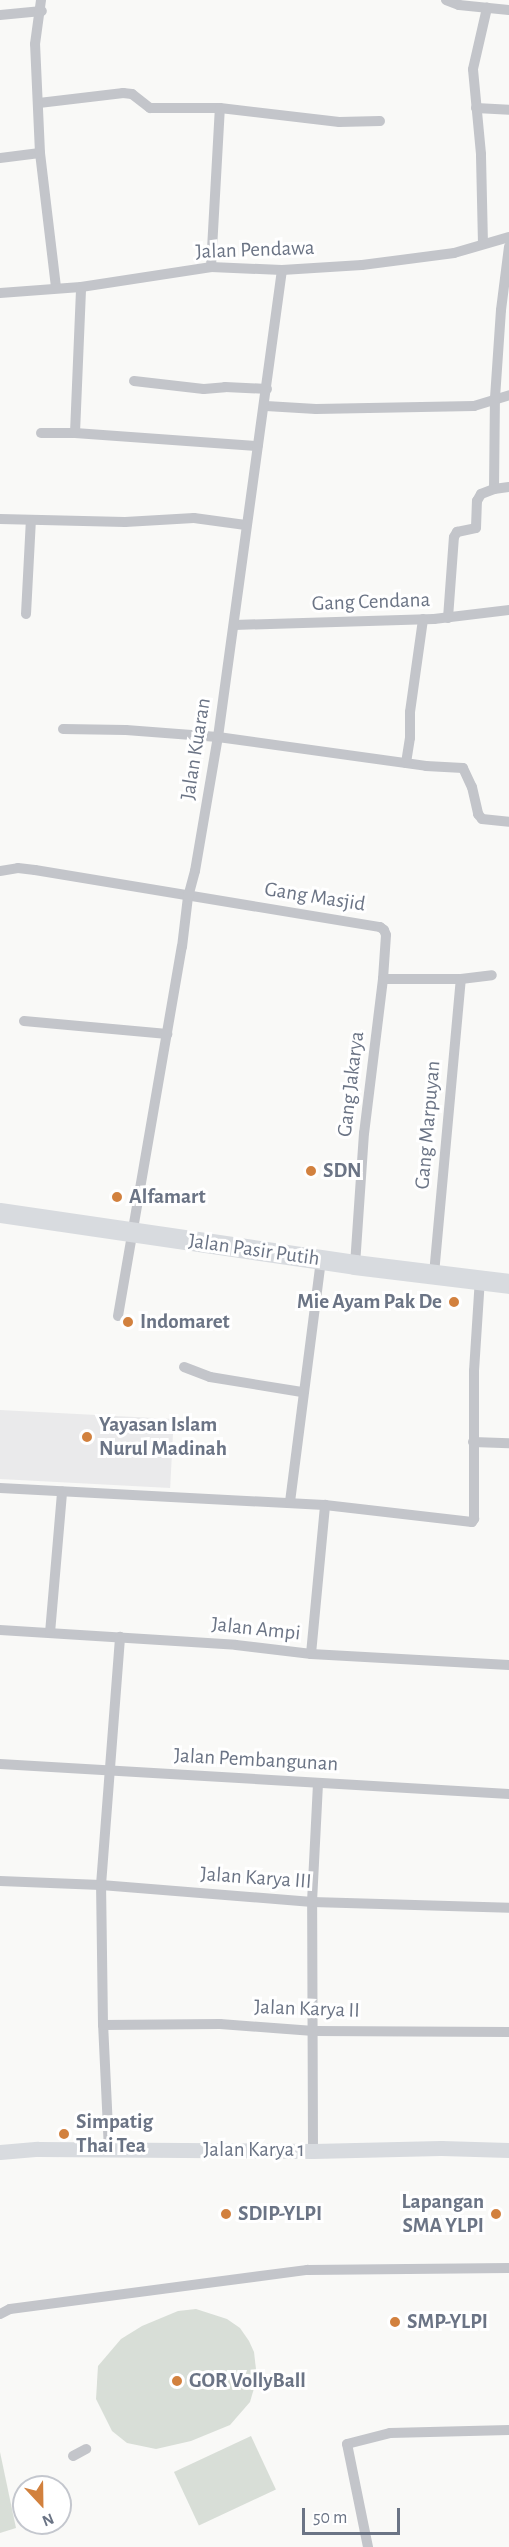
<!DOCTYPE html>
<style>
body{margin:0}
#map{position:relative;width:509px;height:2547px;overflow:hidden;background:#f9f9f7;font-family:"Alegreya Sans",sans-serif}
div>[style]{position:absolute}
.built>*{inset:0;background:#eaeaeb;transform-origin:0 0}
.green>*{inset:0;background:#d8ded7;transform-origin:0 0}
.street>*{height:10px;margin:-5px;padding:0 5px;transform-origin:5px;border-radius:5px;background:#c3c5ca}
.secondary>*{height:15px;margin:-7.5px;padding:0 7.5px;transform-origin:7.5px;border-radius:7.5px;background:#d8dbdf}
.highway>*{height:20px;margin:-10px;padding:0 10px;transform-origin:10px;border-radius:10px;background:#d8dbdf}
.dots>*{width:16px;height:16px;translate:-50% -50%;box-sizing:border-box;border:3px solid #fff;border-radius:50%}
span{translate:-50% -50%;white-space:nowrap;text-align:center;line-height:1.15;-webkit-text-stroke:6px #fff;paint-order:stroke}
.street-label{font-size:21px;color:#6b7485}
.poi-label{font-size:21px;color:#6b7485;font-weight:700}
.left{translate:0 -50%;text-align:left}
.right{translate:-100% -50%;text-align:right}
.north{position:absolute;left:12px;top:2475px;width:60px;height:60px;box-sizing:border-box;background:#fff;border:2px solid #c4c7ce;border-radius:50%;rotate:158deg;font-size:16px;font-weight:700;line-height:24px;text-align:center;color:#6b7485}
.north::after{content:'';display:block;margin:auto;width:21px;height:27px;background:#d2813e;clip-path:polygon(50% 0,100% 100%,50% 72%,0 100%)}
.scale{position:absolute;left:302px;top:2508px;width:98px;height:27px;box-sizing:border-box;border:3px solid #6b7485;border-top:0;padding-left:8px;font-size:18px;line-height:21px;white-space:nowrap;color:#6b7485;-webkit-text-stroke:4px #fff;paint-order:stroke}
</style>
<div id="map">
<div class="built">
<div style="left:0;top:1410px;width:174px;height:69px;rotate:3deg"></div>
</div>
<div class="green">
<div style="clip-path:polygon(196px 2309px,227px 2319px,240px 2328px,249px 2341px,254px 2352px,257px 2378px,250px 2402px,230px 2425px,191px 2441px,156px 2449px,127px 2443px,112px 2431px,96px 2399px,98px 2366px,121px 2339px,142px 2326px,178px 2311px)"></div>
<div style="left:251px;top:2436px;width:59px;height:85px;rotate:65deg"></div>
<div style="clip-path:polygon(0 2452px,16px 2528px,0 2533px)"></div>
</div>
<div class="street">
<div style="left:446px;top:0;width:14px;rotate:21deg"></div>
<div style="left:459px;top:5px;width:50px;rotate:5.7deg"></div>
<div style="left:0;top:15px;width:42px;rotate:-5.4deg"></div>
<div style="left:39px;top:103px;width:85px;rotate:-6.8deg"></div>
<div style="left:123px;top:93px;width:9px;rotate:6deg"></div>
<div style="left:132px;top:94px;width:23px;rotate:38deg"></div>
<div style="left:150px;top:108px;width:70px"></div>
<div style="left:220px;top:108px;width:120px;rotate:6.7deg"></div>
<div style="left:339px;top:122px;width:41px;rotate:-1.4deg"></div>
<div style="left:476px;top:108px;width:33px;rotate:3deg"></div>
<div style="left:40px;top:153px;width:136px;rotate:83.2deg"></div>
<div style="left:0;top:158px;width:40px;rotate:-7.1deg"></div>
<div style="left:40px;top:153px;width:109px;rotate:-92.6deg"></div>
<div style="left:35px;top:44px;width:44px;rotate:-82.2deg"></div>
<div style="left:483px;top:244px;width:90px;rotate:-91.3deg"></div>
<div style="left:481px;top:154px;width:85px;rotate:-95.4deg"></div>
<div style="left:473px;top:69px;width:63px;rotate:-77.1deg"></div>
<div style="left:211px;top:267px;width:159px;rotate:-86.8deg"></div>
<div style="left:0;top:293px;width:81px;rotate:-4.2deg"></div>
<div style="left:81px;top:287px;width:132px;rotate:-8.7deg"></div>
<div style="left:211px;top:267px;width:71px;rotate:2.4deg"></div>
<div style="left:282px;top:270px;width:80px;rotate:-3.6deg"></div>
<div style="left:362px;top:265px;width:93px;rotate:-7.4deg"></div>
<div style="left:454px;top:253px;width:57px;rotate:-16.2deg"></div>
<div style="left:134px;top:381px;width:70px;rotate:6.5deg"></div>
<div style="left:204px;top:389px;width:21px;rotate:-5deg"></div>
<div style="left:225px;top:387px;width:42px;rotate:2.7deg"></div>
<div style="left:266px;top:406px;width:50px;rotate:3.4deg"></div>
<div style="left:316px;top:409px;width:158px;rotate:-1.1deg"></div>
<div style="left:474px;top:406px;width:37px;rotate:-17deg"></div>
<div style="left:41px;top:433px;width:34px"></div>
<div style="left:75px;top:433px;width:183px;rotate:4.1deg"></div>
<div style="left:75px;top:433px;width:146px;rotate:-87.6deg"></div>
<div style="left:494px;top:489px;width:91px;rotate:-89.4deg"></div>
<div style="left:495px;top:398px;width:88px;rotate:-86.1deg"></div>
<div style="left:501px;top:310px;width:64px;rotate:-82.8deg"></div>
<div style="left:0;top:519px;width:125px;rotate:1.4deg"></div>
<div style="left:125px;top:522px;width:69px;rotate:-3.3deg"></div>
<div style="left:194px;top:518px;width:52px;rotate:7.7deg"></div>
<div style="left:26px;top:614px;width:94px;rotate:-87deg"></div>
<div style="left:448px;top:618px;width:81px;rotate:-85.8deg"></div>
<div style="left:454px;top:537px;width:6px;rotate:-59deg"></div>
<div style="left:457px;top:532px;width:19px;rotate:-12deg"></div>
<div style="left:476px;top:528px;width:27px;rotate:-88deg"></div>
<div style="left:477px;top:501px;width:8px;rotate:-60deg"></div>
<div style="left:481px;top:494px;width:14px;rotate:-21deg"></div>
<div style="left:494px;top:489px;width:15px;rotate:-8deg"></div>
<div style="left:234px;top:625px;width:200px;rotate:-1.7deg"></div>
<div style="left:434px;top:619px;width:76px;rotate:-6.8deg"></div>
<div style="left:63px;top:729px;width:63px;rotate:0.9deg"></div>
<div style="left:126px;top:730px;width:92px;rotate:4.4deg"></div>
<div style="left:218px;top:737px;width:210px;rotate:7.9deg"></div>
<div style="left:426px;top:766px;width:37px;rotate:3deg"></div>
<div style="left:463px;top:768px;width:21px;rotate:65deg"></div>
<div style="left:472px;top:787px;width:28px;rotate:77deg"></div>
<div style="left:478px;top:814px;width:6px;rotate:51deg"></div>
<div style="left:482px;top:819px;width:27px;rotate:6deg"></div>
<div style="left:406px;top:763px;width:25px;rotate:-81deg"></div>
<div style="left:410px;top:738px;width:26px;rotate:-90deg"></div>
<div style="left:410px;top:712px;width:94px;rotate:-82deg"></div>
<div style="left:0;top:871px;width:18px;rotate:-9deg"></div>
<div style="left:18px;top:868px;width:17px;rotate:7deg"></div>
<div style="left:35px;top:870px;width:350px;rotate:9.4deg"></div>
<div style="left:380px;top:927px;width:5px;rotate:37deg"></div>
<div style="left:384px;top:930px;width:5px;rotate:68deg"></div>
<div style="left:386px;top:935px;width:44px;rotate:93.9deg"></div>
<div style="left:383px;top:979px;width:155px;rotate:97deg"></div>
<div style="left:364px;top:1133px;width:132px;rotate:93.9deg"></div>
<div style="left:383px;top:979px;width:78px"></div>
<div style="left:461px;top:979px;width:31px;rotate:-7deg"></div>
<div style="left:24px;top:1021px;width:144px;rotate:5.2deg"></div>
<div style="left:434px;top:1274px;width:296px;rotate:-84.8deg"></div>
<div style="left:118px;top:1316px;width:375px;rotate:-80.2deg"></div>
<div style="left:182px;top:947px;width:50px;rotate:-83.2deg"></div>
<div style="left:188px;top:897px;width:27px;rotate:-75deg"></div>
<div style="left:195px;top:871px;width:136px;rotate:-80.3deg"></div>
<div style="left:218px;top:737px;width:471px;rotate:-82.2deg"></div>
<div style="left:184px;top:1367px;width:28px;rotate:21deg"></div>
<div style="left:210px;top:1377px;width:93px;rotate:9.3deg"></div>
<div style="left:473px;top:1442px;width:36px;rotate:2deg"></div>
<div style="left:0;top:1488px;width:325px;rotate:3deg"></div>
<div style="left:325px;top:1505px;width:148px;rotate:6.6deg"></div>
<div style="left:472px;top:1522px;width:4px;rotate:-56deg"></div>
<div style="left:474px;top:1519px;width:148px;rotate:-90deg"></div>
<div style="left:474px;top:1371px;width:92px;rotate:-86.3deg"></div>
<div style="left:290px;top:1502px;width:244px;rotate:-82.7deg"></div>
<div style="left:0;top:1630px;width:236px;rotate:3.6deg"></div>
<div style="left:236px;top:1645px;width:76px;rotate:6.8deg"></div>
<div style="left:311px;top:1654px;width:198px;rotate:3.2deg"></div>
<div style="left:50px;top:1633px;width:142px;rotate:-85.1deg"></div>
<div style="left:311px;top:1654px;width:150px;rotate:-84.6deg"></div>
<div style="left:0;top:1764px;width:510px;rotate:3.37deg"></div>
<div style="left:0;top:1881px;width:101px;rotate:2.3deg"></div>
<div style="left:101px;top:1885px;width:212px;rotate:4.6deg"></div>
<div style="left:312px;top:1902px;width:197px;rotate:1.7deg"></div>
<div style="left:103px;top:2025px;width:117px;rotate:-0.5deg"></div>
<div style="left:220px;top:2024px;width:94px;rotate:4.3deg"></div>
<div style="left:314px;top:2031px;width:195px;rotate:0.3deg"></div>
<div style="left:109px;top:2150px;width:125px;rotate:-92.7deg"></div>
<div style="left:103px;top:2025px;width:140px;rotate:-90.8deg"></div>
<div style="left:101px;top:1885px;width:249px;rotate:-85.6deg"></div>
<div style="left:313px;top:2151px;width:249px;rotate:-90.2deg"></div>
<div style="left:312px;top:1902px;width:118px;rotate:-87.1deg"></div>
<div style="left:0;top:2314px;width:11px;rotate:-27deg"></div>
<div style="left:10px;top:2309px;width:300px;rotate:-7.5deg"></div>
<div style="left:307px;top:2270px;width:202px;rotate:-0.6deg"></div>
<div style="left:73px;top:2456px;width:15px;rotate:-28deg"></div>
<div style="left:368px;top:2547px;width:105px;rotate:-101.5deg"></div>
<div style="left:347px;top:2444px;width:44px;rotate:-14.3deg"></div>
<div style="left:390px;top:2433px;width:119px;rotate:-1.4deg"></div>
</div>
<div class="secondary">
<div style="left:0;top:2152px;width:38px;rotate:-5deg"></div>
<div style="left:38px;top:2149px;width:275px;rotate:0.4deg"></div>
<div style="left:313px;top:2151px;width:128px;rotate:-1.3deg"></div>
<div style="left:441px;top:2148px;width:68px;rotate:1.7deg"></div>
</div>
<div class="highway">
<div style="left:0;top:1213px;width:359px;rotate:8.3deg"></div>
<div style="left:355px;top:1265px;width:155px;rotate:7deg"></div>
</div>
<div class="dots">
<div style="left:311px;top:1171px;background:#d2813e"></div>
<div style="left:117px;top:1197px;background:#d2813e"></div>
<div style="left:454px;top:1302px;background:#d2813e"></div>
<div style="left:128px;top:1322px;background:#d2813e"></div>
<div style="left:87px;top:1437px;background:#d2813e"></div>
<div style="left:64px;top:2134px;background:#d2813e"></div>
<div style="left:226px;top:2214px;background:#d2813e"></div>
<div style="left:496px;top:2214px;background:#d2813e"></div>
<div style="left:395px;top:2322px;background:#d2813e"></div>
<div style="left:177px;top:2381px;background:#d2813e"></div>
</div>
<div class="street-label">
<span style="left:255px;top:250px;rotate:-2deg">Jalan Pendawa</span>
<span style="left:371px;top:602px;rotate:-2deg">Gang Cendana</span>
<span style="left:196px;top:749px;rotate:-81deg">Jalan Kuaran</span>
<span style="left:315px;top:897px;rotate:9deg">Gang Masjid</span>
<span style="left:351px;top:1084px;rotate:-83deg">Gang Jakarya</span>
<span style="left:428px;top:1125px;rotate:-85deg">Gang Marpuyan</span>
<span style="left:254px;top:1250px;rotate:8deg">Jalan Pasir Putih</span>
<span style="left:256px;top:1629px;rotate:6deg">Jalan Ampi</span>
<span style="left:256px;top:1760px;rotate:3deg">Jalan Pembangunan</span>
<span style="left:256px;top:1878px;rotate:4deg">Jalan Karya III</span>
<span style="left:307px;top:2009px;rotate:2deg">Jalan Karya II</span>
<span style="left:254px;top:2150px">Jalan Karya 1</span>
</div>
<div class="poi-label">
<span class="left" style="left:323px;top:1171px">SDN</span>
<span class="left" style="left:129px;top:1197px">Alfamart</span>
<span class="right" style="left:442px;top:1302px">Mie Ayam Pak De</span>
<span class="left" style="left:140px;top:1322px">Indomaret</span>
<span class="left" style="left:99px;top:1437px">Yayasan Islam<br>Nurul Madinah</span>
<span class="left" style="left:76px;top:2134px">Simpatig<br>Thai Tea</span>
<span class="right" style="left:484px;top:2214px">Lapangan<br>SMA YLPI</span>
<span class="left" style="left:238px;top:2214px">SDIP-YLPI</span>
<span class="left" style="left:407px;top:2322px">SMP-YLPI</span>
<span class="left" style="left:189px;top:2381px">GOR VollyBall</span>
</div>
<div class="north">N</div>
<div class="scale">50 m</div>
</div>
